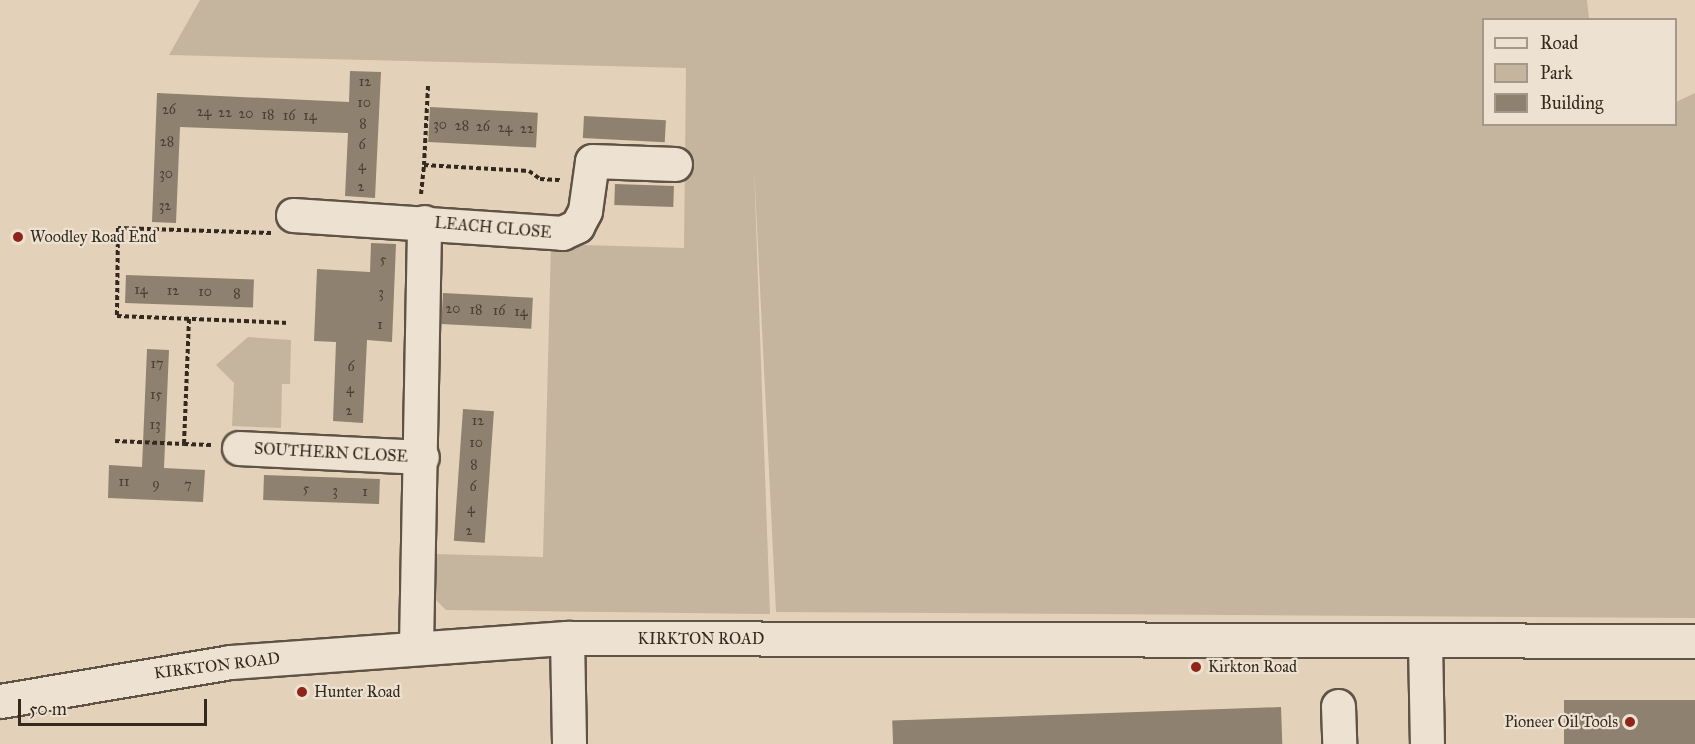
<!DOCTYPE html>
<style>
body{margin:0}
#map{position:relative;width:1695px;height:744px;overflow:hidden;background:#e3d2b9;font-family:"IM FELL Great Primer",serif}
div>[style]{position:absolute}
.green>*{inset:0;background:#c5b59f}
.building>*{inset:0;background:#8f816f;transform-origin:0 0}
.path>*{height:4px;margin-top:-2px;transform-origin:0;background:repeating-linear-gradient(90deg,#33291e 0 4.5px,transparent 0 7.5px)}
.roads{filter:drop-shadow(2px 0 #5f5345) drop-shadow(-2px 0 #5f5345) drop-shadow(0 2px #5f5345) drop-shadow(0 -2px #5f5345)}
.minor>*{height:33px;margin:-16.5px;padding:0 16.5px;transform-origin:16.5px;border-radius:16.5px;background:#ede2d2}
.dots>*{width:16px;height:16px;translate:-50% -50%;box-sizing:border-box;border:3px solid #ede2d2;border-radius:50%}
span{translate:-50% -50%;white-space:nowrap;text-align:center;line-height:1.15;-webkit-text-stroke:4.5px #ede2d2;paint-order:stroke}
.number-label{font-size:14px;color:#4a3f32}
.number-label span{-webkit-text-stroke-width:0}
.street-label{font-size:16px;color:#33291e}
.poi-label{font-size:16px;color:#33291e}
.left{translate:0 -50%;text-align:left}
.right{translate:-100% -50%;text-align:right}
.legend{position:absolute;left:1482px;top:18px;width:195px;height:108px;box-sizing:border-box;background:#ede2d2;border:2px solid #a3988a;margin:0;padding:8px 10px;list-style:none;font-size:18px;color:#33291e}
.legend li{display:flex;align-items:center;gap:12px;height:30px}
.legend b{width:30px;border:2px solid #a3988a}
.scale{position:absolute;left:18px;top:699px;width:189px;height:27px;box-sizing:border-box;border:3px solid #33291e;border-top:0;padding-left:8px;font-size:18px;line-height:21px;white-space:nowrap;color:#33291e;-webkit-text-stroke:4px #ede2d2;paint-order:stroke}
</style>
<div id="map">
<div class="green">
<div style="clip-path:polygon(200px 0,1587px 0,1589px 19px,1484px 20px,1484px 124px,1676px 124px,1676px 102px,1695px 93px,1695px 618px,776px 612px,754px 167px,770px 614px,446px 610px,431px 595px,433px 554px,543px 557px,551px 244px,684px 248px,686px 68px,169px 55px)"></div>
<div style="clip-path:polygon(248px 337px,291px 340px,290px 384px,282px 384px,281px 428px,232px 426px,234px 383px,216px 365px)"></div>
</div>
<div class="building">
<div style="clip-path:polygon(350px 71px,381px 72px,375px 198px,345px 196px,348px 133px,180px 127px,176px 223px,152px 222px,157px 93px,349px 102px)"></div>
<div style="left:430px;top:107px;width:108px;height:35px;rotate:3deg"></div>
<div style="left:584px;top:116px;width:82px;height:22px;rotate:3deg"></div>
<div style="left:615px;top:184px;width:59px;height:21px;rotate:2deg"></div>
<div style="clip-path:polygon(371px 243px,396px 244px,392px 342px,367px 340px,363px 423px,333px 421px,336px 342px,314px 341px,317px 269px,370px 272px)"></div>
<div style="left:126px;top:275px;width:128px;height:28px;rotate:2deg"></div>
<div style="left:443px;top:293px;width:90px;height:31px;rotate:3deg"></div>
<div style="clip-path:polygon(147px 349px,169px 350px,164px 468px,205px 470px,203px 502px,108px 498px,109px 465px,142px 467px)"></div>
<div style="left:463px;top:409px;width:31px;height:132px;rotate:4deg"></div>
<div style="left:264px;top:475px;width:116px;height:25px;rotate:2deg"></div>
<div style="left:1564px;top:700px;width:131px;height:44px"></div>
<div style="left:1281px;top:707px;width:37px;height:389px;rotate:88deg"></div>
</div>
<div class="path">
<div style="left:428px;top:86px;width:79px;rotate:92.9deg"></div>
<div style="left:424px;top:165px;width:105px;rotate:3.3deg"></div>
<div style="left:529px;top:171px;width:14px;rotate:36deg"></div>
<div style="left:540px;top:179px;width:22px;rotate:3deg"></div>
<div style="left:421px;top:194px;width:29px;rotate:-84deg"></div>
<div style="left:271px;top:233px;width:153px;rotate:-178.1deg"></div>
<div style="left:118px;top:228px;width:88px;rotate:90.7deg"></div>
<div style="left:117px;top:316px;width:172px;rotate:2.3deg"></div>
<div style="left:189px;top:319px;width:125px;rotate:92.3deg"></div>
<div style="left:184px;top:444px;width:27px;rotate:2deg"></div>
<div style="left:115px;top:441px;width:69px;rotate:2.5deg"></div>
</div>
<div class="roads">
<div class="minor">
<div style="left:293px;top:215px;width:270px;rotate:3.8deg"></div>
<div style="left:562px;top:233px;width:17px;rotate:-25deg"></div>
<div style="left:577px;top:226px;width:17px;rotate:-62deg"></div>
<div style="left:585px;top:211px;width:50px;rotate:-82deg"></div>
<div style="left:592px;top:161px;width:83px;rotate:2.1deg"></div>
<div style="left:239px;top:448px;width:183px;rotate:2.8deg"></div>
<div style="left:567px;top:638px;width:106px;rotate:88.9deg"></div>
<div style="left:1425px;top:642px;width:102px;rotate:88.9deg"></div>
<div style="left:416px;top:646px;width:424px;rotate:-88.9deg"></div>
<div style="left:0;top:701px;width:233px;rotate:-9.6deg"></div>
<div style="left:230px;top:662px;width:338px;rotate:-4.1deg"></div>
<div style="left:567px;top:638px;width:1128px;rotate:0.15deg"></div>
<div style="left:1338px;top:706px;width:38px;rotate:88deg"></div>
</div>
</div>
<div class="dots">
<div style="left:18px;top:237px;background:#8f2418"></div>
<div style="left:1196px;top:667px;background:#8f2418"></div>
<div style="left:302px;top:692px;background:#8f2418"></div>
<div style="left:1630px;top:722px;background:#8f2418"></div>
</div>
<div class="number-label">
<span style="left:365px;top:82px">12</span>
<span style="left:364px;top:103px">10</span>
<span style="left:169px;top:110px">26</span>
<span style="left:204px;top:112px">24</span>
<span style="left:225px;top:113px">22</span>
<span style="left:246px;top:114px">20</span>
<span style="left:268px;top:115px">18</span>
<span style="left:289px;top:116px">16</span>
<span style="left:310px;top:116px">14</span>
<span style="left:363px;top:124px">8</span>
<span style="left:440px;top:125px">30</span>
<span style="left:462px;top:126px">28</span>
<span style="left:483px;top:127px">26</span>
<span style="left:505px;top:128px">24</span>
<span style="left:527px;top:129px">22</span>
<span style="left:167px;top:142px">28</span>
<span style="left:362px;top:145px">6</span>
<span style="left:362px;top:166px">4</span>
<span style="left:166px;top:174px">30</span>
<span style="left:361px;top:187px">2</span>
<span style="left:165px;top:206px">32</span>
<span style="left:383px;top:260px">5</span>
<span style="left:141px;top:290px">14</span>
<span style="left:173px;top:291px">12</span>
<span style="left:205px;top:292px">10</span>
<span style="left:381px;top:293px">3</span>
<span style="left:237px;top:294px">8</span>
<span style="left:453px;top:309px">20</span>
<span style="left:476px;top:310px">18</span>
<span style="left:499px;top:311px">16</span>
<span style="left:521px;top:312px">14</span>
<span style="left:380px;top:325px">1</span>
<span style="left:157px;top:364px">17</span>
<span style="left:351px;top:367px">6</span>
<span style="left:350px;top:389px">4</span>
<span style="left:156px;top:395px">15</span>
<span style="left:349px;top:411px">2</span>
<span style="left:478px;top:421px">12</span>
<span style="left:155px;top:425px">13</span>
<span style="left:476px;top:443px">10</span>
<span style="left:474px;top:465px">8</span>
<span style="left:124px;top:482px">11</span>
<span style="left:156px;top:484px">9</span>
<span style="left:188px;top:485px">7</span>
<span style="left:473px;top:487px">6</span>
<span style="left:306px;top:489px">5</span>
<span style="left:335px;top:491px">3</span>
<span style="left:365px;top:492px">1</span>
<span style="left:471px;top:509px">4</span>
<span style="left:469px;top:531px">2</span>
</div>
<div class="street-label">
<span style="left:493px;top:228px;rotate:5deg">LEACH CLOSE</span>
<span style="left:331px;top:453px;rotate:3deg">SOUTHERN CLOSE</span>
<span style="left:701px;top:639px">KIRKTON ROAD</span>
<span style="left:217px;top:666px;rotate:-7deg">KIRKTON ROAD</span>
</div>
<div class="poi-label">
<span class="left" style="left:30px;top:237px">Woodley Road End</span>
<span class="left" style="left:1208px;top:667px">Kirkton Road</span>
<span class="left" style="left:314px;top:692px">Hunter Road</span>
<span class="right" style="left:1618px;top:722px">Pioneer Oil Tools</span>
</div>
<ul class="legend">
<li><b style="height:8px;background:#ede2d2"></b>Road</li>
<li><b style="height:16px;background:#c5b59f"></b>Park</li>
<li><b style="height:16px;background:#8f816f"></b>Building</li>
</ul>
<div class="scale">50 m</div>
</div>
